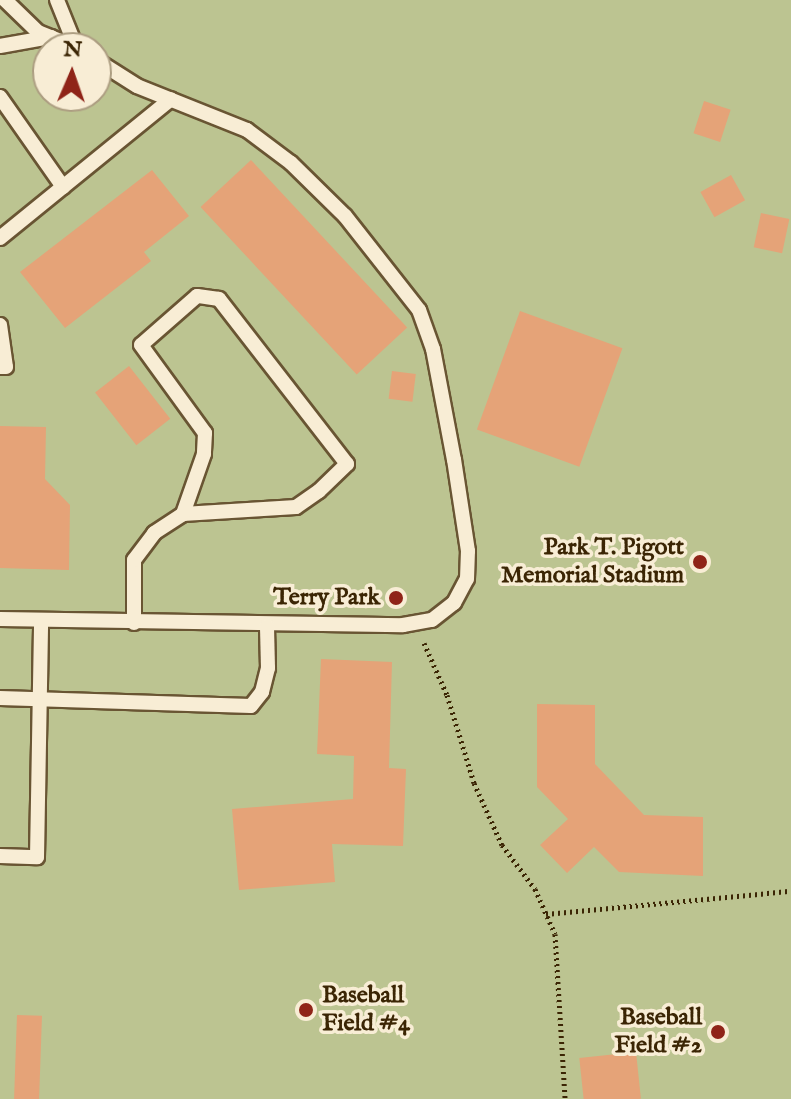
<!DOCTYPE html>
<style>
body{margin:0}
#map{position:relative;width:791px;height:1099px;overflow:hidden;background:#f4e4bf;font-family:"IM FELL English",serif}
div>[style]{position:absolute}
.green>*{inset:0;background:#bcc491}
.building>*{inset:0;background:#e5a378;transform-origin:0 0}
.path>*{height:5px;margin-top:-2.5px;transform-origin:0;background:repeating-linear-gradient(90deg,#3b2504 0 2px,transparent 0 6px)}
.roads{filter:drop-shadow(2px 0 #695533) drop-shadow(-2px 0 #695533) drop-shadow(0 2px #695533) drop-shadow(0 -2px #695533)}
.lane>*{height:14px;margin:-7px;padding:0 7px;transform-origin:7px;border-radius:7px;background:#f8edd5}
.dots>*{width:22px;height:22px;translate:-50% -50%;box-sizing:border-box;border:4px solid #f8edd5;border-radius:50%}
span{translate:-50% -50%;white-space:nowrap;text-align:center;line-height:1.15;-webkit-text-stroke:7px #f8edd5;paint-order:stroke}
.poi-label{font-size:24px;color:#3b2504;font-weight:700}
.right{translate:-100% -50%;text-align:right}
.left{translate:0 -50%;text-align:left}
.north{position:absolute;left:32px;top:32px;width:80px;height:80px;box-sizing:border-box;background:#f8edd5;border:2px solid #ac9d81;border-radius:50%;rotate:2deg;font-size:22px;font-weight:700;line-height:32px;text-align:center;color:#3b2504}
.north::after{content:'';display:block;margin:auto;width:28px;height:36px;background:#8f2418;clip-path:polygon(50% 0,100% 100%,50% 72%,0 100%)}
</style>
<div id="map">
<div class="green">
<div style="clip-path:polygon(evenodd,0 0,791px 0,791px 1099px,0 1099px,0 0,48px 48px,96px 48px,96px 96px,48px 96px,48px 48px)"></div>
</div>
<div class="building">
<div style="left:704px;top:101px;width:28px;height:34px;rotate:18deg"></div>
<div style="left:251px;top:160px;width:229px;height:69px;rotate:47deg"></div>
<div style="clip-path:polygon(152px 170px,189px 216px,144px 252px,151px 261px,65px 328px,20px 272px)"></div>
<div style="left:731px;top:175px;width:29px;height:35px;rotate:61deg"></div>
<div style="left:761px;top:213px;width:29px;height:35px;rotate:12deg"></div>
<div style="left:520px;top:311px;width:109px;height:126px;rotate:20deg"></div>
<div style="left:129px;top:366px;width:67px;height:43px;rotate:52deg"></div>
<div style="left:392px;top:371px;width:24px;height:28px;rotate:7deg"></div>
<div style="clip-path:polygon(0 426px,46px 427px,45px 479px,70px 505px,69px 570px,0 568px)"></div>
<div style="clip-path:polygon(321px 659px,392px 662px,389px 768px,406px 769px,403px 846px,332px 844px,335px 882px,239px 890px,232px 809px,353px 799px,354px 756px,317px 754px)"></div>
<div style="clip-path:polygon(537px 704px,595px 705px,595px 764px,644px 815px,703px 817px,703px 876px,619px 872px,594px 847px,567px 873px,540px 845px,568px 819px,537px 787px)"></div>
<div style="left:17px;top:1015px;width:25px;height:84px;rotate:2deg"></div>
<div style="left:636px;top:1052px;width:47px;height:57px;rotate:84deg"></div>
</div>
<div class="path">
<div style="left:424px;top:643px;width:57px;rotate:66.1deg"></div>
<div style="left:447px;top:695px;width:92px;rotate:72.9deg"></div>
<div style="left:474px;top:783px;width:68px;rotate:65.7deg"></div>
<div style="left:502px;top:845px;width:55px;rotate:53.1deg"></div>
<div style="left:535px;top:889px;width:49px;rotate:66deg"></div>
<div style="left:555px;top:934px;width:165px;rotate:86.5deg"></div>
<div style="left:546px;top:914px;width:246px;rotate:-5.4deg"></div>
</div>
<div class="roads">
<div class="lane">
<div style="left:5px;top:0;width:46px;rotate:44.1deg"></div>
<div style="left:38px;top:32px;width:43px;rotate:21.8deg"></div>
<div style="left:57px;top:0;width:51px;rotate:68deg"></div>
<div style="left:0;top:46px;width:52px;rotate:-10deg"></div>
<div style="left:0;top:97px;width:110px;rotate:55deg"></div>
<div style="left:0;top:238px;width:220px;rotate:-39.1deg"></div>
<div style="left:0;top:325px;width:42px;rotate:81.9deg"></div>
<div style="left:6px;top:367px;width:6px;rotate:180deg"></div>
<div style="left:0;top:619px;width:403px;rotate:0.9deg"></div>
<div style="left:403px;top:625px;width:29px;rotate:-10deg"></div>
<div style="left:432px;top:620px;width:28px;rotate:-38deg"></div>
<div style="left:454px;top:603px;width:27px;rotate:-62deg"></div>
<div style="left:467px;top:579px;width:28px;rotate:-88deg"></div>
<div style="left:468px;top:551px;width:92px;rotate:-98.7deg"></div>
<div style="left:454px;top:460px;width:113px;rotate:-100.7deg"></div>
<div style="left:433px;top:349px;width:41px;rotate:-109.7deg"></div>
<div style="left:419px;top:310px;width:120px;rotate:-128.2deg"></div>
<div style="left:345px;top:216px;width:76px;rotate:-135.5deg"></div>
<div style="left:291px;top:163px;width:55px;rotate:-143.1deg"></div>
<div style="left:247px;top:130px;width:118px;rotate:-158.2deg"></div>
<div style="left:137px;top:86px;width:49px;rotate:-147.6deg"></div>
<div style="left:134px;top:623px;width:63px;rotate:-90deg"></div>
<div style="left:134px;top:560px;width:34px;rotate:-53deg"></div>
<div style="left:154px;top:533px;width:35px;rotate:-33deg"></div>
<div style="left:183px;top:514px;width:113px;rotate:-3.5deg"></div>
<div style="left:296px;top:507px;width:28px;rotate:-35deg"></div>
<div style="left:319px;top:491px;width:39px;rotate:-44deg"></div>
<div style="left:347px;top:464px;width:209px;rotate:-127.8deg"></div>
<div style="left:219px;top:299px;width:22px;rotate:-172deg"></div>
<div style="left:197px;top:296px;width:74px;rotate:138.8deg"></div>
<div style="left:141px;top:345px;width:109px;rotate:54deg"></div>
<div style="left:205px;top:433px;width:21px;rotate:93deg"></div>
<div style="left:204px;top:454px;width:64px;rotate:109.3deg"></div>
<div style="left:0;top:698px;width:251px;rotate:1.8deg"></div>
<div style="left:251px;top:706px;width:18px;rotate:-52deg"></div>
<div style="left:262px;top:692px;width:25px;rotate:-76deg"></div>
<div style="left:268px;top:668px;width:42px;rotate:-91.4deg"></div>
<div style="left:0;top:856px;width:37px;rotate:2deg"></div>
<div style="left:37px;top:857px;width:236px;rotate:-89deg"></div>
</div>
</div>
<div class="dots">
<div style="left:700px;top:562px;background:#8f2418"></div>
<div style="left:396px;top:598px;background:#8f2418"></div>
<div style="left:306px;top:1010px;background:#8f2418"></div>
<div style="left:718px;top:1032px;background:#8f2418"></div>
</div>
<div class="poi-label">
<span class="right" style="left:684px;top:562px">Park T. Pigott<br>Memorial Stadium</span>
<span class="right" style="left:380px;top:598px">Terry Park</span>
<span class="left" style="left:322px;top:1010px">Baseball<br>Field #4</span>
<span class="right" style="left:702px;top:1032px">Baseball<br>Field #2</span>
</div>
<div class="north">N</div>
</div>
